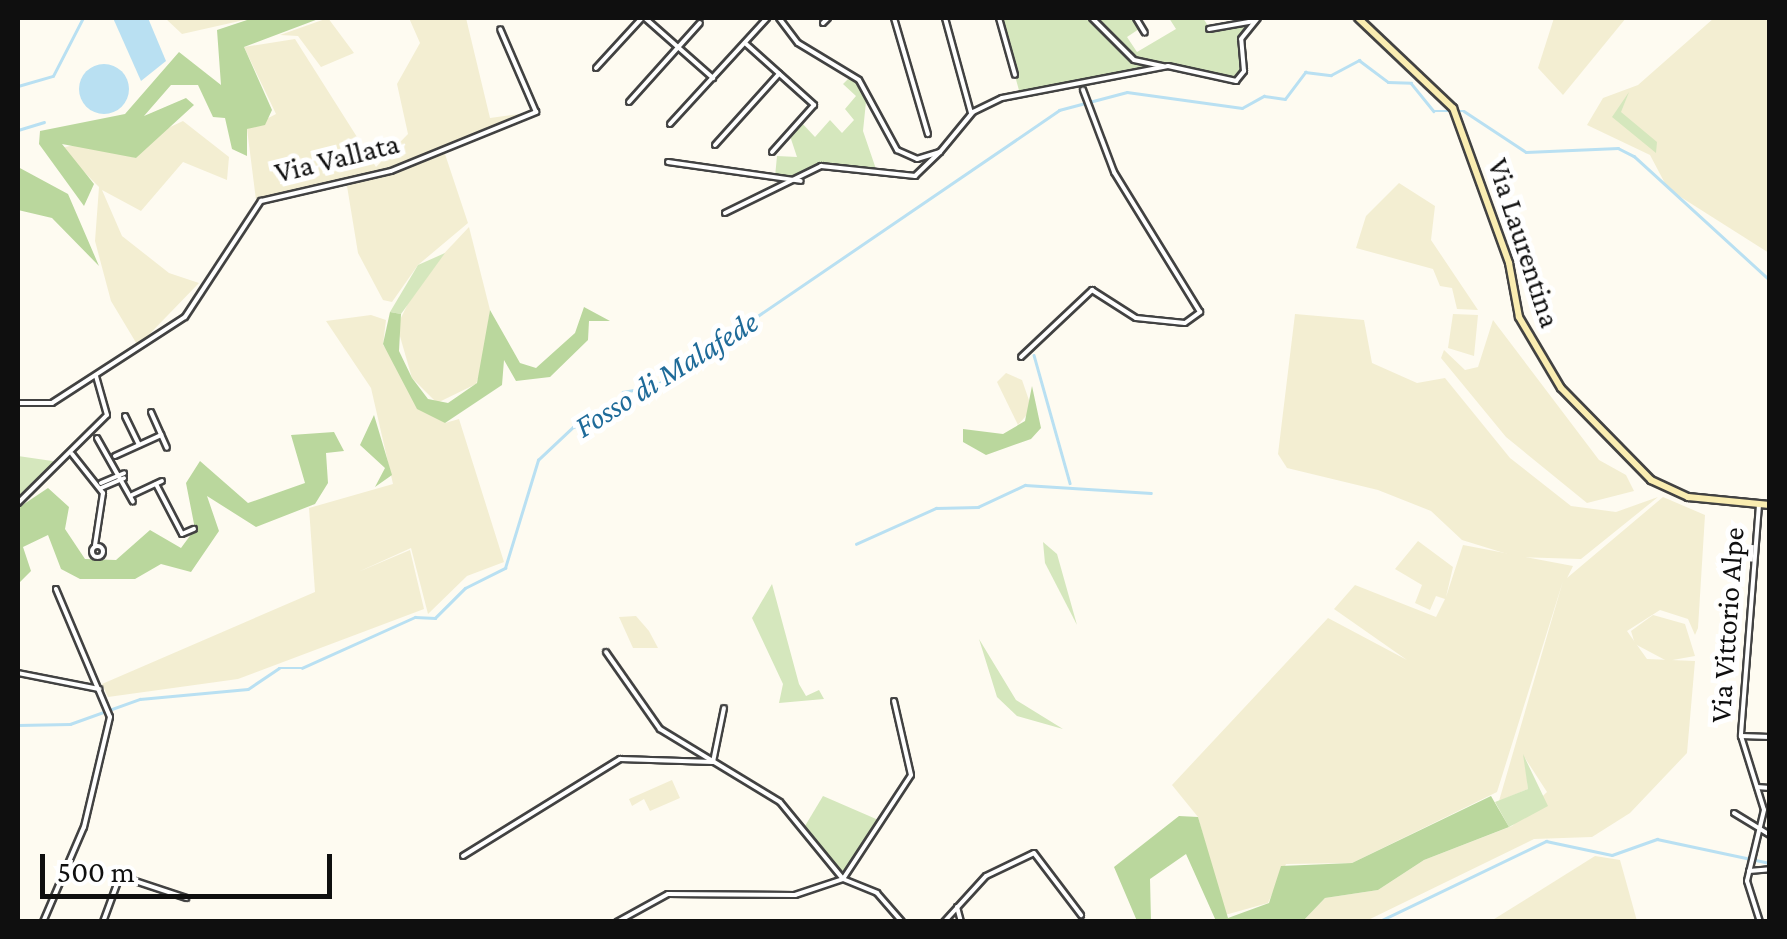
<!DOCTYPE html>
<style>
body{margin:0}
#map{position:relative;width:1787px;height:939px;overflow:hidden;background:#fefbf1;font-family:"Crimson Pro",serif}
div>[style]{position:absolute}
.farmland>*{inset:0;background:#f3eed2}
.green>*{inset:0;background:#d5e7bd}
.forest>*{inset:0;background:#bad79d}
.water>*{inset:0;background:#b9e0f2}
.round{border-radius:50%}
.stream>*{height:2.5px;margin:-1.25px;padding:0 1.25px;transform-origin:1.25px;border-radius:1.25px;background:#b9e0f2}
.roads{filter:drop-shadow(2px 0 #424242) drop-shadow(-2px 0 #424242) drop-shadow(0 2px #424242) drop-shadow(0 -2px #424242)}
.minor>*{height:4px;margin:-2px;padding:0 2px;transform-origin:2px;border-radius:2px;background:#fff}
.minor>.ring{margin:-2px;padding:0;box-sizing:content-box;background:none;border:4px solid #fff;border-radius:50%}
.secondary>*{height:6px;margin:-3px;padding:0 3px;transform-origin:3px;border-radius:3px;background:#faedb1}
span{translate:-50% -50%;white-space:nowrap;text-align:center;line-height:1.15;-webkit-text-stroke:10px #fff;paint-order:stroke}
.street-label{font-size:30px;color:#0f0f0f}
.water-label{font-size:32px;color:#1f6b99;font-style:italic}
.frame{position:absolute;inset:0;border:20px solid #0f0f0f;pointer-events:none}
.scale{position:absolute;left:40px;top:854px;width:292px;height:45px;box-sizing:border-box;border:5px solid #0f0f0f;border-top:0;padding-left:12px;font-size:30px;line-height:35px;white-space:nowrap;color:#0f0f0f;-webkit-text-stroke:8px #fff;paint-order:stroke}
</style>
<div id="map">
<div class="farmland">
<div style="clip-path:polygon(165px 18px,253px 18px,182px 34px)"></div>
<div style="clip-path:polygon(328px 18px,354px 53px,321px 67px,298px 36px,280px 35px)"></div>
<div style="clip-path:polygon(409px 18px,466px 18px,490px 118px,535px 112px,402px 165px,256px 200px,247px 129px,276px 114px,244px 47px,295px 39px,376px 167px,408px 134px,397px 84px,420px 43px)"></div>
<div style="clip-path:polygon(1554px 18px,1626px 18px,1563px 95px,1538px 68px)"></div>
<div style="clip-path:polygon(1714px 18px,1769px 18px,1769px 253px,1668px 189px,1650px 155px,1587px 125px,1603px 98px,1638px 85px)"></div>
<div style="clip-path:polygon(183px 121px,229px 157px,227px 180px,183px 162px,141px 211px,102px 190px,122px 236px,169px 273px,199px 283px,138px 346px,111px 301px,95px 241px,99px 187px,60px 148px,85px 143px,136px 158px,153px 135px)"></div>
<div style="clip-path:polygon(445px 154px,468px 223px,418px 265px,392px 302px,383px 300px,358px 253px,347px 186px)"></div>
<div style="clip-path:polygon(1399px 183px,1435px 206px,1431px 240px,1478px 310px,1457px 309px,1452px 288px,1440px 286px,1433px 269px,1356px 248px,1366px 216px)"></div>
<div style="clip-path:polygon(469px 227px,490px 310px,482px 368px,476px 384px,437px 403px,412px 378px,397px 326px,420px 279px)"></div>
<div style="clip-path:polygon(1295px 314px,1364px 320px,1372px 363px,1417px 383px,1445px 378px,1510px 458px,1571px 506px,1616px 512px,1658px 497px,1581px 559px,1517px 557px,1462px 540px,1431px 511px,1378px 490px,1287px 468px,1278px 454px)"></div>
<div style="clip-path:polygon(1453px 314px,1478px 315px,1474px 356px,1448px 348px)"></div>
<div style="clip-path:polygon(371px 315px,386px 320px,383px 345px,445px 423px,459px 419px,504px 562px,467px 576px,428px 614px,411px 548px,358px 572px,410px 550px,424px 609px,238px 679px,108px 697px,102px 684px,315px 592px,309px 508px,393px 484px,371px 388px,326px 321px)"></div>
<div style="clip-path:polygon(1493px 320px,1599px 460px,1626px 475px,1634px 491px,1587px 503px,1506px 437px,1441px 358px,1444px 350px,1465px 370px,1478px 367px)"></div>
<div style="clip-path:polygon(1006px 373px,1022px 380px,1032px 409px,1018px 425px,997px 382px)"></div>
<div style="clip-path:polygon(1663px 497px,1705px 515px,1698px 628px,1695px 635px,1688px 619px,1660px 610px,1627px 631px,1647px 659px,1695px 661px,1687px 753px,1630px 813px,1592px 837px,1534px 839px,1366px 921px,1303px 921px,1325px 898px,1378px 890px,1424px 860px,1512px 826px,1547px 792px,1525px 758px,1528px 789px,1499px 801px,1563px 581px,1497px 792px,1352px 863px,1286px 864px,1268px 903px,1225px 915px,1198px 817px,1172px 785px,1328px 618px,1407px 660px,1334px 609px,1355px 585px,1436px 617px,1445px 599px,1436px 596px,1430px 610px,1415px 603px,1422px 585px,1395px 569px,1418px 541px,1453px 567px,1446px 597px,1463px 545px,1573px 566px,1567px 578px)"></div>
<div style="clip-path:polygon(1653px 615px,1685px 624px,1695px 656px,1667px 661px,1635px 644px,1631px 631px)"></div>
<div style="clip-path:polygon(636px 616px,649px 631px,658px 648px,633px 648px,619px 617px)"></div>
<div style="clip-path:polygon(672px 780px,680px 798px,650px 811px,644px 799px,632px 806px,629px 799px)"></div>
<div style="clip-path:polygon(1595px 856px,1620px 860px,1637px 921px,1491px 921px)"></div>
</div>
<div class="green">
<div style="clip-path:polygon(999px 18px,1136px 18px,1142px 27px,1127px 37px,1137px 52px,1176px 29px,1169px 18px,1203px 18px,1210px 29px,1259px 18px,1239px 38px,1244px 71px,1230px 82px,1167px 66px,1020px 94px)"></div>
<div style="clip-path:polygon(852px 75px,867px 92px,863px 131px,877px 172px,827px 166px,801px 181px,775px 177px,777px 156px,797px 157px,789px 133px,800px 121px,815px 137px,830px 120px,842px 133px,854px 120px,845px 109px,856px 96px,843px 84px)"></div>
<div style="clip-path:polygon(1629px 92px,1621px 112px,1657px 142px,1656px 153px,1612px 117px)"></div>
<div style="clip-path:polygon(445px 253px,401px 314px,390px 312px,418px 265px)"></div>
<div style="clip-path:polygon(18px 456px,59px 462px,18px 500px)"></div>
<div style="clip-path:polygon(1043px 542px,1057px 554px,1077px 625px,1045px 563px)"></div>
<div style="clip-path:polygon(772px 584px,799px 684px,806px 696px,819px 690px,824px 699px,779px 703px,783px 684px,752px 618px)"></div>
<div style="clip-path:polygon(979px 639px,1016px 700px,1063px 729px,1017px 716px,997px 697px)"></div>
<div style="clip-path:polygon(1523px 754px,1548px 806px,1509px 827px,1495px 802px,1528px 789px)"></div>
<div style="clip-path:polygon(823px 796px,883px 822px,841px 874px,805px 826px)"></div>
</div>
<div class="forest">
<div style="clip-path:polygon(253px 18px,321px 18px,244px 47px,272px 110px,265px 125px,247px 129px,247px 156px,232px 149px,225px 118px,213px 117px,198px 85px,171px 85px,144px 116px,186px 98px,194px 105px,136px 158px,62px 144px,94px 184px,84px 206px,39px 144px,40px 131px,125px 114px,179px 52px,221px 85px,217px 30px)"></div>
<div style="clip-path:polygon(18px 167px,68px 194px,99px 266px,52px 218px,18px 210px)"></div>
<div style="clip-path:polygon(584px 307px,610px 321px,589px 321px,588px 340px,550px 377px,516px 381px,504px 360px,502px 385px,445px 423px,417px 409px,383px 344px,390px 312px,401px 314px,399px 351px,412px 378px,428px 399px,448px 403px,477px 383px,490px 310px,520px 363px,536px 368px,575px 333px)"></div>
<div style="clip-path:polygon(1032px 386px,1041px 428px,1031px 439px,986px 455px,963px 442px,963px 429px,1003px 434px,1025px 421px)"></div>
<div style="clip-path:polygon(374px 415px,392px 475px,375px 487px,385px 468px,360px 445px)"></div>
<div style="clip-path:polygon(334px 432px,344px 451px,326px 453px,328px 483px,315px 504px,256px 527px,207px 496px,219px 531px,191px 572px,161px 564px,135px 579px,80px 579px,61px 569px,48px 535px,23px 547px,31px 571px,18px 584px,18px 508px,48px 488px,69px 507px,65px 529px,85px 559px,116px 560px,150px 530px,181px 548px,195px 529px,186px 483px,200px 461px,248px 503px,305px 483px,291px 435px)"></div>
<div style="clip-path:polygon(1491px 796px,1509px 827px,1424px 860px,1378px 890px,1325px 898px,1303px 921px,1216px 921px,1186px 854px,1150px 879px,1151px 921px,1137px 921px,1114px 867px,1179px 816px,1198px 817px,1228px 918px,1269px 903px,1281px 866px,1352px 863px)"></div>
</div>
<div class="water">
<div style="clip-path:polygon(113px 18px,148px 18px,166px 61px,141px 81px)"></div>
<div class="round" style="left:79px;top:64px;width:50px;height:50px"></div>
</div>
<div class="stream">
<div style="left:18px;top:86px;width:36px;rotate:-16deg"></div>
<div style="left:53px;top:76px;width:65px;rotate:-62.7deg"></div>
<div style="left:18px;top:130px;width:27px;rotate:-17deg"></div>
<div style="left:1034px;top:355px;width:133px;rotate:74.3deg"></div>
<div style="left:856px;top:544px;width:88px;rotate:-24.2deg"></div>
<div style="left:936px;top:508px;width:42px;rotate:-1.4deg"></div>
<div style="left:978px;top:507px;width:52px;rotate:-25.1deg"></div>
<div style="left:1025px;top:485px;width:126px;rotate:3.6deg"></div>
<div style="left:18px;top:725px;width:52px;rotate:-1.1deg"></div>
<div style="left:70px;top:724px;width:74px;rotate:-19.7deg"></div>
<div style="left:140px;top:699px;width:108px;rotate:-5.3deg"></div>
<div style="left:248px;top:689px;width:37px;rotate:-34deg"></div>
<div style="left:279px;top:668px;width:23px"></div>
<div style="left:302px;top:668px;width:124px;rotate:-24.3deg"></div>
<div style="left:415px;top:617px;width:20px;rotate:3deg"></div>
<div style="left:435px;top:618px;width:42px;rotate:-45deg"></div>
<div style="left:465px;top:588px;width:45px;rotate:-26.6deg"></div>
<div style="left:505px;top:568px;width:113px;rotate:-73deg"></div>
<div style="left:538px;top:460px;width:48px;rotate:-43.3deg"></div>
<div style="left:573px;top:427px;width:28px;rotate:-17deg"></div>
<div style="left:600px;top:419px;width:35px;rotate:-50deg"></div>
<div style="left:623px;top:392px;width:33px;rotate:-11deg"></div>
<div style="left:655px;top:386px;width:489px;rotate:-34.3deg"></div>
<div style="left:1059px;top:110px;width:70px;rotate:-14.8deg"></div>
<div style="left:1127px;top:92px;width:116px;rotate:7.9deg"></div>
<div style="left:1242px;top:108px;width:25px;rotate:-29deg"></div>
<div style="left:1264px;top:96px;width:21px;rotate:8deg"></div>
<div style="left:1285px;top:99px;width:34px;rotate:-53deg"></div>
<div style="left:1305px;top:72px;width:26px;rotate:7deg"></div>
<div style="left:1331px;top:75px;width:32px;rotate:-28deg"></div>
<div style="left:1359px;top:60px;width:36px;rotate:37deg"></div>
<div style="left:1388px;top:82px;width:23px;rotate:2deg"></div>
<div style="left:1411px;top:83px;width:36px;rotate:51deg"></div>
<div style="left:1434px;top:111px;width:30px"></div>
<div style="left:1464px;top:111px;width:74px;rotate:33.5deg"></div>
<div style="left:1526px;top:152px;width:92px;rotate:-2.5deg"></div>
<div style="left:1618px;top:148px;width:18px;rotate:27deg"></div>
<div style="left:1634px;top:156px;width:184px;rotate:42.4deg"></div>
<div style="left:1378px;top:922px;width:187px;rotate:-25.7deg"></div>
<div style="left:1546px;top:841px;width:67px;rotate:12deg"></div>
<div style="left:1612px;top:855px;width:48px;rotate:-19.6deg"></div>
<div style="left:1657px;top:839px;width:116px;rotate:12deg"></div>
</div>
<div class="roads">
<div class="minor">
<div style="left:645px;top:18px;width:91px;rotate:41.4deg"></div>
<div style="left:779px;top:18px;width:31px;rotate:53deg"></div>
<div style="left:798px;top:43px;width:71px;rotate:31.2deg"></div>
<div style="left:859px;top:80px;width:80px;rotate:61.5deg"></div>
<div style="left:897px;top:150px;width:22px;rotate:24deg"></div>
<div style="left:917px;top:159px;width:24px;rotate:-17deg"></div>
<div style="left:940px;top:152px;width:52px;rotate:-50.5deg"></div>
<div style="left:973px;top:112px;width:32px;rotate:-26deg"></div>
<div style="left:1002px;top:98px;width:169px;rotate:-10.9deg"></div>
<div style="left:1168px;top:66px;width:70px;rotate:12.4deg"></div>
<div style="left:1236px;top:81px;width:13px;rotate:-51deg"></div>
<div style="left:1244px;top:71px;width:32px;rotate:-95deg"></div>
<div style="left:1241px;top:39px;width:27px;rotate:-51deg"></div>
<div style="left:894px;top:18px;width:121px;rotate:73.7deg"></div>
<div style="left:945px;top:18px;width:98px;rotate:74.7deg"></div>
<div style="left:999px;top:18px;width:59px;rotate:74.3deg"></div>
<div style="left:1092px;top:18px;width:59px;rotate:45deg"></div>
<div style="left:1134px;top:60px;width:30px;rotate:12deg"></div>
<div style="left:1136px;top:18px;width:17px;rotate:59deg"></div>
<div style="left:823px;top:23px;width:7px;rotate:-45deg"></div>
<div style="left:1209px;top:29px;width:46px;rotate:-10.1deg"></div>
<div style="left:745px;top:43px;width:93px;rotate:41.9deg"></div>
<div style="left:814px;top:105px;width:63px;rotate:131.8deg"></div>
<div style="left:596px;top:68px;width:68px;rotate:-47.4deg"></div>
<div style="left:629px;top:102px;width:106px;rotate:-48.1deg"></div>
<div style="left:670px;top:124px;width:144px;rotate:-47.5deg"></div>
<div style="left:715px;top:145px;width:96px;rotate:-48deg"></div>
<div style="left:668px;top:162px;width:134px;rotate:8.1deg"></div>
<div style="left:725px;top:213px;width:107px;rotate:-26.1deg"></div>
<div style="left:821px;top:166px;width:95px;rotate:6.1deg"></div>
<div style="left:915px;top:176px;width:35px;rotate:-44deg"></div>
<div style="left:1021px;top:357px;width:98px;rotate:-43.3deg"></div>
<div style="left:1092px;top:290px;width:52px;rotate:32.5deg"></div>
<div style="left:1136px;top:318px;width:49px;rotate:5.8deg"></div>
<div style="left:1185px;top:323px;width:19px;rotate:-36deg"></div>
<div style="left:1200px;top:312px;width:164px;rotate:-121.6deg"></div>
<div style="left:1114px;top:172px;width:88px;rotate:-110.7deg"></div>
<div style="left:18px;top:403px;width:34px"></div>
<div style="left:52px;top:403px;width:158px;rotate:-32.9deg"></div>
<div style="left:185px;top:317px;width:139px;rotate:-56.8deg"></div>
<div style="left:261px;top:201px;width:133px;rotate:-13deg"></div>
<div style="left:391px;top:171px;width:157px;rotate:-22.1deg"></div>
<div style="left:536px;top:112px;width:90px;rotate:-113.4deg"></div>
<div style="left:151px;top:412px;width:39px;rotate:66deg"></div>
<div style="left:125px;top:416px;width:32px;rotate:64deg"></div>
<div style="left:97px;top:438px;width:73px;rotate:60.6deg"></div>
<div style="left:72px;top:454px;width:50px;rotate:51.5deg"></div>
<div style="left:103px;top:493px;width:53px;rotate:98.7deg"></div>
<div style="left:115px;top:456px;width:51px;rotate:-24.5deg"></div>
<div style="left:101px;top:483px;width:25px;rotate:-23deg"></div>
<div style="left:156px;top:484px;width:56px;rotate:62.5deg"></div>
<div style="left:182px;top:534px;width:13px;rotate:-23deg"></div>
<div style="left:101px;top:488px;width:25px;rotate:-23deg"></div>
<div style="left:132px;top:495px;width:33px;rotate:-25deg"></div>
<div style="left:18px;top:503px;width:125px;rotate:-44.7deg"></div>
<div style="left:107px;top:415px;width:41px;rotate:-105.8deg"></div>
<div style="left:1759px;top:505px;width:232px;rotate:94.5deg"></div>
<div style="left:1741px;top:736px;width:77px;rotate:72.7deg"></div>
<div style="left:1764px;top:810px;width:73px;rotate:103.5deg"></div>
<div style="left:1747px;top:881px;width:43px;rotate:72.4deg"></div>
<div class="ring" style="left:91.5px;top:545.5px;width:7px;height:7px"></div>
<div style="left:606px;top:652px;width:94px;rotate:55deg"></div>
<div style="left:660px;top:729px;width:140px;rotate:31.3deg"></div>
<div style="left:780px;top:802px;width:99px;rotate:50.7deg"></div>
<div style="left:843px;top:879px;width:37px;rotate:22deg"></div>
<div style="left:877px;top:893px;width:38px;rotate:49deg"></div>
<div style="left:18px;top:673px;width:83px;rotate:11.2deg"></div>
<div style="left:1741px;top:736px;width:29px;rotate:2deg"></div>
<div style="left:1757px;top:787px;width:13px;rotate:4deg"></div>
<div style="left:1734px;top:813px;width:42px;rotate:31.4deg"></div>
<div style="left:463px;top:856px;width:185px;rotate:-31.7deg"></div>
<div style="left:620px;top:759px;width:93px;rotate:1.8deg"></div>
<div style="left:713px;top:762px;width:55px;rotate:-78.5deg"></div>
<div style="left:1749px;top:871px;width:21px;rotate:-5deg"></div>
<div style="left:957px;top:907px;width:16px;rotate:75deg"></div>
<div style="left:43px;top:922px;width:103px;rotate:-66.7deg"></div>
<div style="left:84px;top:827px;width:113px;rotate:-76.7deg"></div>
<div style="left:110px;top:717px;width:139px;rotate:-112.9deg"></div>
<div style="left:103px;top:922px;width:49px;rotate:-69.7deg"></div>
<div style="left:120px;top:876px;width:70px;rotate:18.4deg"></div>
<div style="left:617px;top:922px;width:58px;rotate:-28.8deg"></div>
<div style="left:668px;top:894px;width:127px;rotate:0.5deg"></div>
<div style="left:795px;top:895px;width:51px;rotate:-18.4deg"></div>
<div style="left:843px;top:879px;width:124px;rotate:-56.8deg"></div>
<div style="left:911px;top:775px;width:76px;rotate:-102.9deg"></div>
<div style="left:944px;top:922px;width:62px;rotate:-47.6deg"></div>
<div style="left:986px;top:876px;width:53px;rotate:-25.6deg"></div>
<div style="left:1034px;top:853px;width:78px;rotate:52.8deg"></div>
</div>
<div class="secondary">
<div style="left:1358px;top:18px;width:131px;rotate:43.5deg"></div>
<div style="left:1453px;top:108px;width:165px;rotate:70.1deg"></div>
<div style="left:1509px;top:263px;width:55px;rotate:79.5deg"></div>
<div style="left:1519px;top:317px;width:82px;rotate:59.4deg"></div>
<div style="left:1561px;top:388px;width:129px;rotate:45.6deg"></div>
<div style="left:1651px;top:480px;width:41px;rotate:24.7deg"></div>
<div style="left:1688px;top:497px;width:82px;rotate:5.6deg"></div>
</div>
</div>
<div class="street-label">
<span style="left:337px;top:158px;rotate:-14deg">Via Vallata</span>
<span style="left:1524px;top:243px;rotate:72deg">Via Laurentina</span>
<span style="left:1727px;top:625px;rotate:-86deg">Via Vittorio Alpe</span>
</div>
<div class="water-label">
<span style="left:666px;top:374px;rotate:-32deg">Fosso di Malafede</span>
</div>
<div class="frame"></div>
<div class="scale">500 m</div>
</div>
